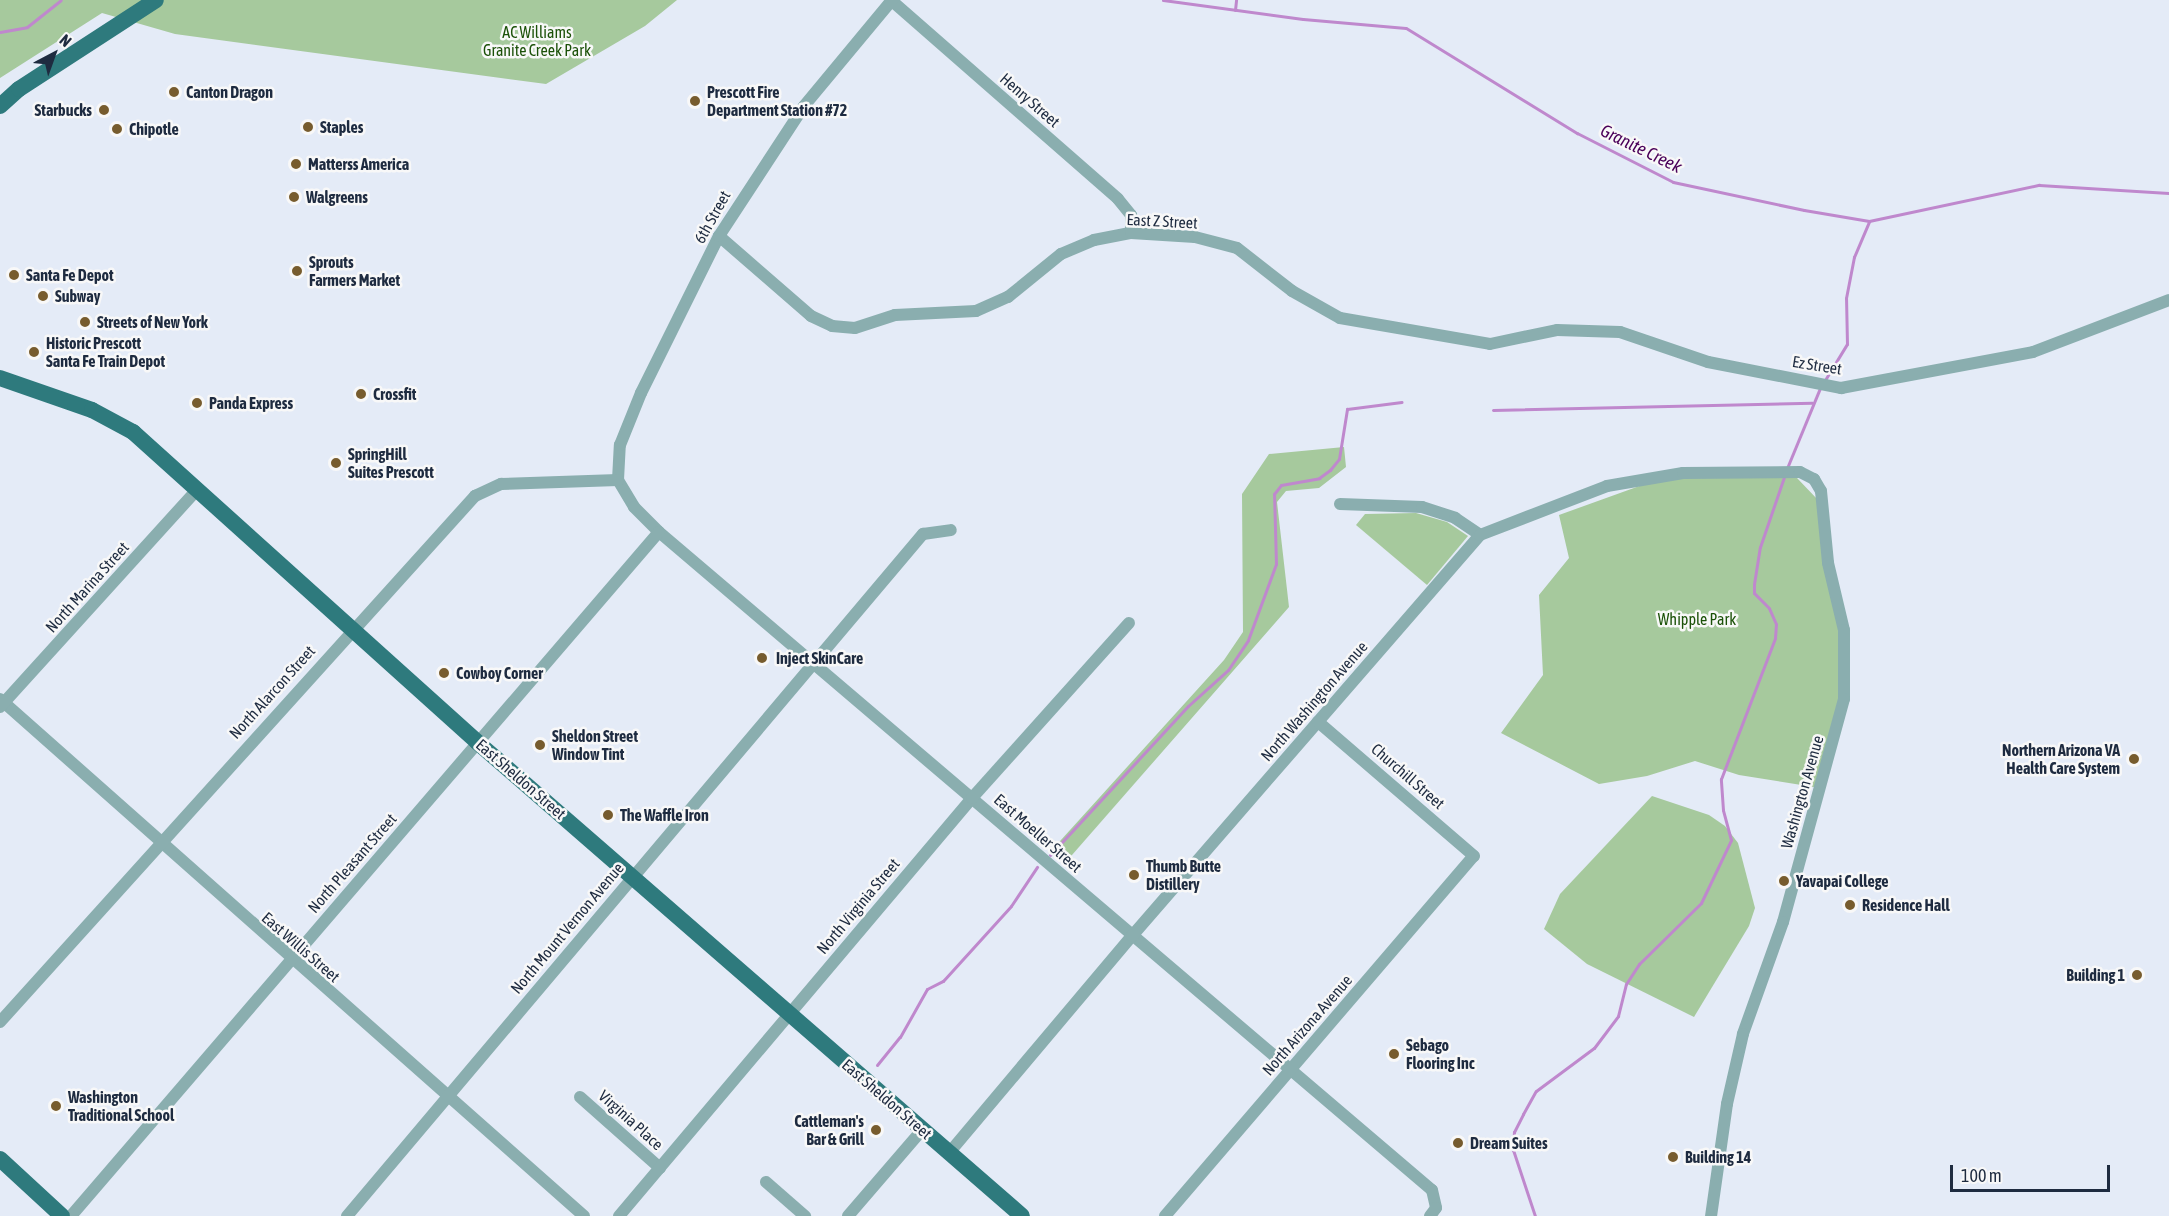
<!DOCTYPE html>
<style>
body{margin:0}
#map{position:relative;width:2169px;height:1216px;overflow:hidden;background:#e4ebf7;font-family:"Asap Condensed",sans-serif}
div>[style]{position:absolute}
.green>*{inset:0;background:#a6c99d}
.stream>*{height:3px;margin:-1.5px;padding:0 1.5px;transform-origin:1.5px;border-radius:1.5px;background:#bf88cd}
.minor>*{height:12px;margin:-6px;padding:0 6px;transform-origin:6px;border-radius:6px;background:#8aaeaf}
.major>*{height:16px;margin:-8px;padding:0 8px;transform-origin:8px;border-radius:8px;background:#2e7a7d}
.dots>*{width:16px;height:16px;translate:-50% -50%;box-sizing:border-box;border:3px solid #f8f8f8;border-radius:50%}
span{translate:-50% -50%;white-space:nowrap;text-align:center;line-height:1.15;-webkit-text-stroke:5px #f8f8f8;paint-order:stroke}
.park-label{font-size:16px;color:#1b5108}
.poi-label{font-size:16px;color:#1e2b40;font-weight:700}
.left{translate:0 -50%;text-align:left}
.right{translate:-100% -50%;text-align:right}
.street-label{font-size:16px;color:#1e2b40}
.water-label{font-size:18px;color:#4a0059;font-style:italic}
.north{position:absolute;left:24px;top:24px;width:60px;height:60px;-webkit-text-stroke:4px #f8f8f8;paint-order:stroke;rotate:41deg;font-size:16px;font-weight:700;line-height:24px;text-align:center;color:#1e2b40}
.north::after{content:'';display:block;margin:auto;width:21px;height:27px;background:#1e2b40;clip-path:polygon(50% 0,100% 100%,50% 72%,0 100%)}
.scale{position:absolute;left:1950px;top:1165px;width:160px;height:27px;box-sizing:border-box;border:3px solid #1e2b40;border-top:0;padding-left:8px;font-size:18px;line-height:21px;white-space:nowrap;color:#1e2b40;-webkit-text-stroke:4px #f8f8f8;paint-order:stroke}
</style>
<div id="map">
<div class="green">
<div style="clip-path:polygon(0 0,677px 0,645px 26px,546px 84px,175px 34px,102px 13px,0 78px)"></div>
<div style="clip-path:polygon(1344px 447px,1346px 467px,1319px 488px,1286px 491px,1277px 502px,1289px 607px,1065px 863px,1051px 851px,1224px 660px,1243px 632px,1242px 494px,1269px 454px)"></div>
<div style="clip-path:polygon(1670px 475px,1797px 478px,1818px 500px,1846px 665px,1820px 788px,1739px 775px,1695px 761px,1647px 776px,1599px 784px,1501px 733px,1543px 675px,1539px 595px,1569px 558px,1559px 515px)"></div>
<div style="clip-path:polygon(1416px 513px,1447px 522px,1468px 536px,1427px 585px,1356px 525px,1365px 514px)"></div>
<div style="clip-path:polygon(1652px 796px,1709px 815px,1725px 826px,1738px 843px,1755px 908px,1749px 926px,1694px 1017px,1587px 964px,1544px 929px,1560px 894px)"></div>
</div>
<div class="stream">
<div style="left:1163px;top:0;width:141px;rotate:7.7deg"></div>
<div style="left:1303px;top:19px;width:103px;rotate:5deg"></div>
<div style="left:1406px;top:28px;width:201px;rotate:31.6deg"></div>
<div style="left:1577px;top:133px;width:108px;rotate:27deg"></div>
<div style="left:1673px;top:182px;width:134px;rotate:12.1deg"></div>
<div style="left:1804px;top:210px;width:66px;rotate:9.6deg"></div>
<div style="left:1869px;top:221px;width:174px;rotate:-12deg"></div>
<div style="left:2039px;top:185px;width:130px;rotate:3.5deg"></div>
<div style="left:1235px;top:10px;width:10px;rotate:-84deg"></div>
<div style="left:0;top:32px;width:27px;rotate:-10deg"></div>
<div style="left:27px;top:27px;width:43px;rotate:-38.5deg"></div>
<div style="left:1825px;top:380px;width:42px;rotate:-58.6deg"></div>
<div style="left:1847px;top:344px;width:46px;rotate:-91.2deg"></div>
<div style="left:1846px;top:298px;width:42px;rotate:-79deg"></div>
<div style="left:1854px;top:257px;width:39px;rotate:-67deg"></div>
<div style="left:1493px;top:410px;width:319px;rotate:-1.3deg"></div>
<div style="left:1787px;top:468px;width:87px;rotate:-67.6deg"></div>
<div style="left:1050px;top:855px;width:203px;rotate:-47.2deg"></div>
<div style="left:1188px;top:706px;width:54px;rotate:-42deg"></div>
<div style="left:1228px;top:670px;width:36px;rotate:-56deg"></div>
<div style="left:1248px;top:640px;width:81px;rotate:-69.8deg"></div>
<div style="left:1276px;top:564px;width:70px;rotate:-91.6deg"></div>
<div style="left:1274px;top:494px;width:11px;rotate:-52deg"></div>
<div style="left:1281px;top:485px;width:39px;rotate:-10deg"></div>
<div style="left:1319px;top:478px;width:14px;rotate:-36deg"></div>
<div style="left:1330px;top:470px;width:14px;rotate:-51deg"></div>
<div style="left:1339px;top:459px;width:51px;rotate:-80.9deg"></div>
<div style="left:1347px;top:409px;width:55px;rotate:-7.3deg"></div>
<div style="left:877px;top:1065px;width:36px;rotate:-51deg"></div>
<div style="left:900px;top:1037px;width:55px;rotate:-60.6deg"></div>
<div style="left:927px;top:989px;width:18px;rotate:-27deg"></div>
<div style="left:943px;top:981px;width:101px;rotate:-47.8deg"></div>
<div style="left:1011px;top:906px;width:47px;rotate:-56.3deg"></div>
<div style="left:1535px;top:1216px;width:70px;rotate:-108.4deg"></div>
<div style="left:1513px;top:1150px;width:18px;rotate:-87deg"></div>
<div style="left:1514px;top:1132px;width:20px;rotate:-63deg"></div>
<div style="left:1523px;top:1114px;width:26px;rotate:-61deg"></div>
<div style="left:1536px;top:1091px;width:72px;rotate:-36.6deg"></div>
<div style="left:1594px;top:1048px;width:40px;rotate:-53deg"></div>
<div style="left:1618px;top:1016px;width:33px;rotate:-76deg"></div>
<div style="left:1626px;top:984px;width:24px;rotate:-57deg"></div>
<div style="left:1639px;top:964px;width:87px;rotate:-44.5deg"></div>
<div style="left:1701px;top:903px;width:70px;rotate:-64.5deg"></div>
<div style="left:1731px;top:840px;width:31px;rotate:-105deg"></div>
<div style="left:1723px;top:810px;width:31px;rotate:-94deg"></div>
<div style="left:1721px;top:779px;width:151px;rotate:-69deg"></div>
<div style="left:1775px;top:638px;width:14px;rotate:-86deg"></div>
<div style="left:1776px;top:624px;width:17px;rotate:-114deg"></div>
<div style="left:1769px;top:608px;width:21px;rotate:-135deg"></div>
<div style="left:1754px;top:593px;width:9px;rotate:-90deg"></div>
<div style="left:1754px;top:584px;width:37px;rotate:-81deg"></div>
<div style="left:1760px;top:547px;width:77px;rotate:-71.1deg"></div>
</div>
<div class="minor">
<div style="left:892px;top:1px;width:300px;rotate:41.2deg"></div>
<div style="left:1118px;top:199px;width:21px;rotate:51deg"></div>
<div style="left:1131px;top:215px;width:18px;rotate:90deg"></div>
<div style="left:719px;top:236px;width:122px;rotate:41deg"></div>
<div style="left:811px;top:316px;width:23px;rotate:25deg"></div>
<div style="left:832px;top:326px;width:23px;rotate:5deg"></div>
<div style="left:855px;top:328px;width:42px;rotate:-18deg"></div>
<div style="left:895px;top:315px;width:81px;rotate:-2.8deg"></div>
<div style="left:976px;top:311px;width:35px;rotate:-24deg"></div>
<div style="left:1008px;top:297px;width:68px;rotate:-39.1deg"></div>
<div style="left:1061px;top:254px;width:36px;rotate:-23deg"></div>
<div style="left:1094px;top:240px;width:38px;rotate:-11deg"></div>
<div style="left:1131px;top:233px;width:64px;rotate:3.6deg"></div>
<div style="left:1195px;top:237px;width:43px;rotate:14.7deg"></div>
<div style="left:1237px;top:248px;width:70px;rotate:38deg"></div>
<div style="left:1292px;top:291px;width:55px;rotate:29.4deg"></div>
<div style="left:1340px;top:318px;width:152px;rotate:9.8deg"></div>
<div style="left:1490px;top:344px;width:68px;rotate:-11.8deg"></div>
<div style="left:1557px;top:330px;width:63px;rotate:1.8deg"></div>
<div style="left:1620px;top:332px;width:93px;rotate:18.8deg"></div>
<div style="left:1708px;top:362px;width:136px;rotate:11.1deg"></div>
<div style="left:1841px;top:388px;width:195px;rotate:-10.6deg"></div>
<div style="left:2033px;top:352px;width:146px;rotate:-20.9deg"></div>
<div style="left:618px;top:480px;width:31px;rotate:59deg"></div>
<div style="left:634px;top:507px;width:35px;rotate:45deg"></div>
<div style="left:659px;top:532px;width:1015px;rotate:40.41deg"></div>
<div style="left:1432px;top:1190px;width:18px;rotate:77deg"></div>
<div style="left:1436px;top:1208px;width:10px;rotate:127deg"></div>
<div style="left:618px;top:480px;width:35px;rotate:-87deg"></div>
<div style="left:620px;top:445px;width:56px;rotate:-68deg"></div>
<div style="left:641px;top:393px;width:175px;rotate:-63.6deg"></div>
<div style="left:719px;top:236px;width:155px;rotate:-56.8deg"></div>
<div style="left:804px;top:106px;width:138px;rotate:-50.3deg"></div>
<div style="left:1340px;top:504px;width:82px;rotate:2.1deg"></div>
<div style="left:1422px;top:507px;width:35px;rotate:18deg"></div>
<div style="left:1455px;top:518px;width:30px;rotate:34deg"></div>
<div style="left:0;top:699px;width:780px;rotate:41.52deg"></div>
<div style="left:0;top:707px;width:293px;rotate:-47.8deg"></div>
<div style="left:0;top:1022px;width:709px;rotate:-47.92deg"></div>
<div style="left:475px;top:496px;width:29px;rotate:-25deg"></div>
<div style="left:501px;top:484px;width:117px;rotate:-2deg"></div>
<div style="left:580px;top:1097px;width:107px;rotate:41.6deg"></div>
<div style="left:949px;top:1153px;width:284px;rotate:-49.9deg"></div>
<div style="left:1132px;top:936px;width:531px;rotate:-49.05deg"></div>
<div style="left:1480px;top:535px;width:136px;rotate:-21.1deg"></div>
<div style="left:1607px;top:486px;width:77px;rotate:-9.7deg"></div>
<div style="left:1683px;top:473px;width:117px;rotate:-0.5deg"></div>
<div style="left:1800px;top:472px;width:16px;rotate:27deg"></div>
<div style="left:1814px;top:479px;width:14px;rotate:60deg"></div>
<div style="left:1821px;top:491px;width:72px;rotate:84.4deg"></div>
<div style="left:1828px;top:563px;width:69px;rotate:76.6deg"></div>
<div style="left:1844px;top:630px;width:69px;rotate:90deg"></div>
<div style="left:1844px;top:699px;width:231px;rotate:105.3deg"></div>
<div style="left:1783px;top:922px;width:119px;rotate:109.7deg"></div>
<div style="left:1743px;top:1034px;width:72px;rotate:102.9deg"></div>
<div style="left:1727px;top:1104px;width:113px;rotate:98.1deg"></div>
<div style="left:766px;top:1182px;width:52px;rotate:41.1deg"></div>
<div style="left:71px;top:1216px;width:902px;rotate:-49.32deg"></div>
<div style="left:347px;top:1216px;width:893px;rotate:-49.82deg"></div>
<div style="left:923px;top:534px;width:28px;rotate:-8deg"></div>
<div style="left:619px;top:1216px;width:547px;rotate:-49.82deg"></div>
<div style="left:972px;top:798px;width:235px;rotate:-48.1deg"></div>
<div style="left:848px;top:1216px;width:113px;rotate:-49.3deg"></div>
<div style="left:1165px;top:1216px;width:474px;rotate:-49.4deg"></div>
<div style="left:1474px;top:856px;width:206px;rotate:-139.3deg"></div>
</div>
<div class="major">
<div style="left:0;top:106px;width:25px;rotate:-42deg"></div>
<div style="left:19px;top:89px;width:163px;rotate:-33deg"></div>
<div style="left:0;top:378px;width:97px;rotate:19.2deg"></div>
<div style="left:92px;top:410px;width:47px;rotate:28.2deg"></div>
<div style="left:133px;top:432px;width:463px;rotate:42deg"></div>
<div style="left:477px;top:742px;width:722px;rotate:41.01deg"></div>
<div style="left:0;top:1159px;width:84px;rotate:42.6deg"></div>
</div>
<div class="dots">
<div style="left:174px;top:92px;background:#775c2e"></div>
<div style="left:695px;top:101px;background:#775c2e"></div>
<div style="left:104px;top:110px;background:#775c2e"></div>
<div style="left:308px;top:127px;background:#775c2e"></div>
<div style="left:117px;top:129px;background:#775c2e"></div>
<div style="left:296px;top:164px;background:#775c2e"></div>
<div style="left:294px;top:197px;background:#775c2e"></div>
<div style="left:297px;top:271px;background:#775c2e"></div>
<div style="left:14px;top:275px;background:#775c2e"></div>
<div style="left:43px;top:296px;background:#775c2e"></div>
<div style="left:85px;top:322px;background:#775c2e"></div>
<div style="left:34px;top:352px;background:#775c2e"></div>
<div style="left:361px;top:394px;background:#775c2e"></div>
<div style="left:197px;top:403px;background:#775c2e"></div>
<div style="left:336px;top:463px;background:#775c2e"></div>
<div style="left:762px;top:658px;background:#775c2e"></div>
<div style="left:444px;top:673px;background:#775c2e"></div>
<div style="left:540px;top:745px;background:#775c2e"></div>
<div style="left:2134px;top:759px;background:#775c2e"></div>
<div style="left:608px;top:815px;background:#775c2e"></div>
<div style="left:1134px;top:875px;background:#775c2e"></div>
<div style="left:1784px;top:881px;background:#775c2e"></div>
<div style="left:1850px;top:905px;background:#775c2e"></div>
<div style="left:2137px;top:975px;background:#775c2e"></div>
<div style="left:1394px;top:1054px;background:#775c2e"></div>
<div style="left:56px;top:1106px;background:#775c2e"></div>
<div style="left:876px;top:1130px;background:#775c2e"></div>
<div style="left:1458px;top:1143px;background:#775c2e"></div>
<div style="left:1673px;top:1157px;background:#775c2e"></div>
</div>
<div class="park-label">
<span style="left:537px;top:41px">AC Williams<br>Granite Creek Park</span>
<span style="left:1697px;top:619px">Whipple Park</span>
</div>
<div class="poi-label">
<span class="left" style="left:186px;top:92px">Canton Dragon</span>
<span class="left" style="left:707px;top:101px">Prescott Fire<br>Department Station #72</span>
<span class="right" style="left:92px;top:110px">Starbucks</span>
<span class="left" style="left:320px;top:127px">Staples</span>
<span class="left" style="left:129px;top:129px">Chipotle</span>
<span class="left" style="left:308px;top:164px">Matterss America</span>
<span class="left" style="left:306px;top:197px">Walgreens</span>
<span class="left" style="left:309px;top:271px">Sprouts<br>Farmers Market</span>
<span class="left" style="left:26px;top:275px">Santa Fe Depot</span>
<span class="left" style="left:55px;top:296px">Subway</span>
<span class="left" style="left:97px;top:322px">Streets of New York</span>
<span class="left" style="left:46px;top:352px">Historic Prescott<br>Santa Fe Train Depot</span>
<span class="left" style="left:373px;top:394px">Crossfit</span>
<span class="left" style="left:209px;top:403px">Panda Express</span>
<span class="left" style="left:348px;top:463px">SpringHill<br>Suites Prescott</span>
<span class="left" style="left:776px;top:658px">Inject SkinCare</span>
<span class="left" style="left:456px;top:673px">Cowboy Corner</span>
<span class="left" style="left:552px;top:745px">Sheldon Street<br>Window Tint</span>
<span class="right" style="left:2120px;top:759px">Northern Arizona VA<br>Health Care System</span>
<span class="left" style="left:620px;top:815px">The Waffle Iron</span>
<span class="left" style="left:1146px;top:875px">Thumb Butte<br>Distillery</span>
<span class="left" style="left:1796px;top:881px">Yavapai College</span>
<span class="left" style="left:1862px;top:905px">Residence Hall</span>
<span class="right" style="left:2125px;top:975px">Building 1</span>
<span class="left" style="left:1406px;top:1054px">Sebago<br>Flooring Inc</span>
<span class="left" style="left:68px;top:1106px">Washington<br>Traditional School</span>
<span class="right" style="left:864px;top:1130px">Cattleman's<br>Bar &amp; Grill</span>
<span class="left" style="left:1470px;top:1143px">Dream Suites</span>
<span class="left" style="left:1685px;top:1157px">Building 14</span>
</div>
<div class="street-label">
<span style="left:1030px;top:100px;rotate:41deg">Henry Street</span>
<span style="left:712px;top:217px;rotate:-61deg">6th Street</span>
<span style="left:1162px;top:221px;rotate:3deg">East Z Street</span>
<span style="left:1817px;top:365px;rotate:9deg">Ez Street</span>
<span style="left:87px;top:587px;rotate:-48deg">North Marina Street</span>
<span style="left:272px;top:692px;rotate:-48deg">North Alarcon Street</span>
<span style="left:1314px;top:701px;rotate:-49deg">North Washington Avenue</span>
<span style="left:1408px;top:776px;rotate:41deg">Churchill Street</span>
<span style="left:521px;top:779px;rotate:41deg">East Sheldon Street</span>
<span style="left:1802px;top:792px;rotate:-74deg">Washington Avenue</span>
<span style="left:1038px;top:833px;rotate:41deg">East Moeller Street</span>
<span style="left:352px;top:863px;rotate:-49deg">North Pleasant Street</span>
<span style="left:858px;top:906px;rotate:-50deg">North Virginia Street</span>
<span style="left:567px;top:928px;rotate:-50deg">North Mount Vernon Avenue</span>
<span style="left:301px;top:947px;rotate:41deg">East Willis Street</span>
<span style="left:1307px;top:1025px;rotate:-49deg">North Arizona Avenue</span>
<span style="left:887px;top:1099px;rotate:41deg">East Sheldon Street</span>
<span style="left:631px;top:1120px;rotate:42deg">Virginia Place</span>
</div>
<div class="water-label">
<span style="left:1641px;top:149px;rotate:26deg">Granite Creek</span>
</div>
<div class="north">N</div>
<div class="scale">100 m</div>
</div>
